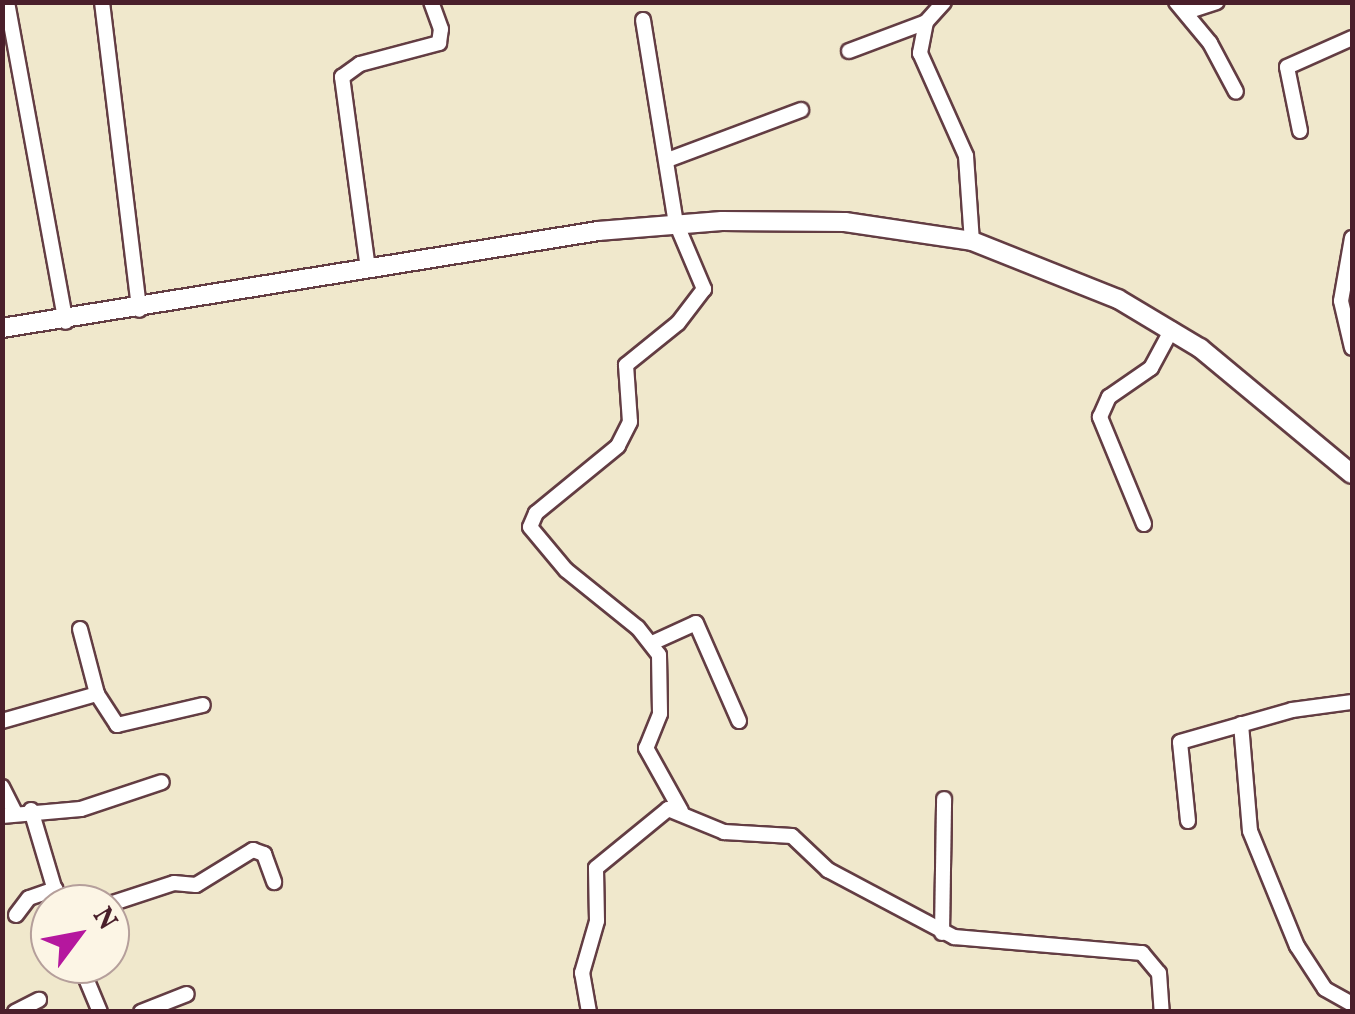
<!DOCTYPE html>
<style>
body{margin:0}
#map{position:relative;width:1355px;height:1014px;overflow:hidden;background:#f0e8cc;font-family:Vollkorn,serif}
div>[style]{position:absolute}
.roads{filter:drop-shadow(2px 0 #633d43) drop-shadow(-2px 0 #633d43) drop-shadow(0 2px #633d43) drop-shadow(0 -2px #633d43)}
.minor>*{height:14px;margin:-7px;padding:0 7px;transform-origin:7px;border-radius:7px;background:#fff}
.tertiary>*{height:18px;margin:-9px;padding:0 9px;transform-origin:9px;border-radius:9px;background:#fff}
span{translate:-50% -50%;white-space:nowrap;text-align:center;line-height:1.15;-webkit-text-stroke:8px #fcf5e5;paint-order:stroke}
.frame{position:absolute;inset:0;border:5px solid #4a1f2b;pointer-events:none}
.north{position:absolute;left:30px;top:884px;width:100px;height:100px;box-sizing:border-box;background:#fcf5e5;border:2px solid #b59f9b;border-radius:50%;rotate:58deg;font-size:28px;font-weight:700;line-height:40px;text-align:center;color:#4a1f2b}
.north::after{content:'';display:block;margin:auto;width:35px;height:45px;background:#b5179e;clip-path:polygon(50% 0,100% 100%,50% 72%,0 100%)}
</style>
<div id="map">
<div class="roads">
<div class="minor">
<div style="left:7px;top:2px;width:325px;rotate:79.6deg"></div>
<div style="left:102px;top:2px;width:310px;rotate:83.1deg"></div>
<div style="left:944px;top:2px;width:27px;rotate:132deg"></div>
<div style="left:926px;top:22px;width:32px;rotate:101deg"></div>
<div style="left:920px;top:53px;width:113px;rotate:65.9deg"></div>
<div style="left:966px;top:156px;width:85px;rotate:86deg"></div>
<div style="left:1176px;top:2px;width:53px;rotate:50.3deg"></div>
<div style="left:1210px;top:43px;width:55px;rotate:62deg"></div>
<div style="left:1189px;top:11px;width:29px;rotate:-18deg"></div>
<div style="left:643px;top:20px;width:206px;rotate:80.8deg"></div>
<div style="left:676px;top:223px;width:72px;rotate:67deg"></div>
<div style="left:704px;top:289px;width:43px;rotate:127.4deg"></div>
<div style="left:678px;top:323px;width:67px;rotate:141.1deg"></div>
<div style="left:626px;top:365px;width:57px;rotate:86deg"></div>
<div style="left:630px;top:422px;width:27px;rotate:117deg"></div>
<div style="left:618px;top:446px;width:106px;rotate:140.7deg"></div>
<div style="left:536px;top:513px;width:15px;rotate:113deg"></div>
<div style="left:530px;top:527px;width:56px;rotate:50.1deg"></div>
<div style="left:566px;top:570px;width:92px;rotate:38.9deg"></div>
<div style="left:638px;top:628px;width:34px;rotate:52deg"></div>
<div style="left:659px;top:655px;width:59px;rotate:89deg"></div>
<div style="left:660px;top:714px;width:37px;rotate:112deg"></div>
<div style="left:646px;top:748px;width:72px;rotate:60.9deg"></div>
<div style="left:849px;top:51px;width:82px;rotate:-20.6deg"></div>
<div style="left:1300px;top:131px;width:65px;rotate:-101.5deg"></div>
<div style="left:1287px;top:67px;width:71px;rotate:-24deg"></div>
<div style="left:670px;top:159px;width:140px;rotate:-20.5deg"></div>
<div style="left:1352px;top:238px;width:64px;rotate:99.9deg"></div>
<div style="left:1341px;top:301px;width:48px;rotate:76.8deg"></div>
<div style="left:368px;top:269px;width:194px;rotate:-97.7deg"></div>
<div style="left:342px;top:77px;width:22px;rotate:-36deg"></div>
<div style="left:360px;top:64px;width:82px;rotate:-14.9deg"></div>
<div style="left:439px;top:43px;width:14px;rotate:-82deg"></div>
<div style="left:441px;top:29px;width:29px;rotate:-110deg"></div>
<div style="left:1144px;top:524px;width:116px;rotate:-112.4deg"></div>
<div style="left:1100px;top:417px;width:22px;rotate:-66deg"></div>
<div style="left:1109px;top:397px;width:51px;rotate:-34.6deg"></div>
<div style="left:1151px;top:368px;width:44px;rotate:-61.7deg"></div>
<div style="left:80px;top:629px;width:67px;rotate:75.3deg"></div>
<div style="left:652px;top:643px;width:48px;rotate:-24.4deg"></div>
<div style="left:696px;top:623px;width:107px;rotate:66.3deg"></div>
<div style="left:2px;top:721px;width:99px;rotate:-15.9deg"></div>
<div style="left:97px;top:694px;width:37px;rotate:57deg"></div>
<div style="left:117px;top:725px;width:88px;rotate:-13.1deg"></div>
<div style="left:1241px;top:724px;width:107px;rotate:85.2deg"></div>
<div style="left:1250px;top:831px;width:124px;rotate:67.8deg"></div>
<div style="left:1297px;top:946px;width:51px;rotate:56.9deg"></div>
<div style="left:1325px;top:989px;width:31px;rotate:29deg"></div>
<div style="left:2px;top:787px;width:29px;rotate:63deg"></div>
<div style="left:31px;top:810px;width:98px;rotate:73.4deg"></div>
<div style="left:2px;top:816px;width:79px;rotate:-5.1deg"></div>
<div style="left:81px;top:809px;width:85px;rotate:-18.4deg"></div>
<div style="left:1188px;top:821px;width:79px;rotate:-95.8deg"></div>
<div style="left:1180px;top:742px;width:116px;rotate:-15.9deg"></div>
<div style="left:1292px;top:710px;width:61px;rotate:-7.6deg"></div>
<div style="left:110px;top:904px;width:67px;rotate:-18.2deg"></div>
<div style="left:174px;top:883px;width:22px;rotate:5deg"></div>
<div style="left:196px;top:885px;width:67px;rotate:-31.6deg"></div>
<div style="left:253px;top:850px;width:12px;rotate:20deg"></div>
<div style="left:264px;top:854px;width:30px;rotate:70deg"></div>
<div style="left:16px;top:915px;width:21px;rotate:-53deg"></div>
<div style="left:29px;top:898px;width:28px;rotate:-19deg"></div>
<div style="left:942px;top:933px;width:134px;rotate:-89.1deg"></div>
<div style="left:80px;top:964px;width:52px;rotate:67.4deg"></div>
<div style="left:15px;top:1012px;width:27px;rotate:-27deg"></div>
<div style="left:141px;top:1012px;width:49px;rotate:-21.4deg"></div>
<div style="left:589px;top:1012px;width:40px;rotate:-100deg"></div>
<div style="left:582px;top:973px;width:54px;rotate:-73.9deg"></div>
<div style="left:597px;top:921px;width:53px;rotate:-91.1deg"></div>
<div style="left:596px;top:868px;width:93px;rotate:-39.3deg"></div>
<div style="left:668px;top:809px;width:61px;rotate:22.3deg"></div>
<div style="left:724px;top:832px;width:68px;rotate:3.4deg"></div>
<div style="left:792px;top:836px;width:50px;rotate:43.4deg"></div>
<div style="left:828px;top:870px;width:143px;rotate:28deg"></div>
<div style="left:954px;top:937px;width:189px;rotate:4.9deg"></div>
<div style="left:1142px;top:953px;width:26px;rotate:50deg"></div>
<div style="left:1159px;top:973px;width:39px;rotate:86deg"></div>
</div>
<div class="tertiary">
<div style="left:2px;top:328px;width:604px;rotate:-9.24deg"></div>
<div style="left:598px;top:231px;width:124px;rotate:-4.6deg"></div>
<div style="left:722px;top:221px;width:123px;rotate:0.5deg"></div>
<div style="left:845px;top:222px;width:128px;rotate:8.5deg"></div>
<div style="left:972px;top:241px;width:157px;rotate:21.7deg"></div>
<div style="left:1118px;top:299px;width:96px;rotate:30.9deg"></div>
<div style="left:1200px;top:348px;width:197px;rotate:39.7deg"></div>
</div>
</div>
<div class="frame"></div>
<div class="north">N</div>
</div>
